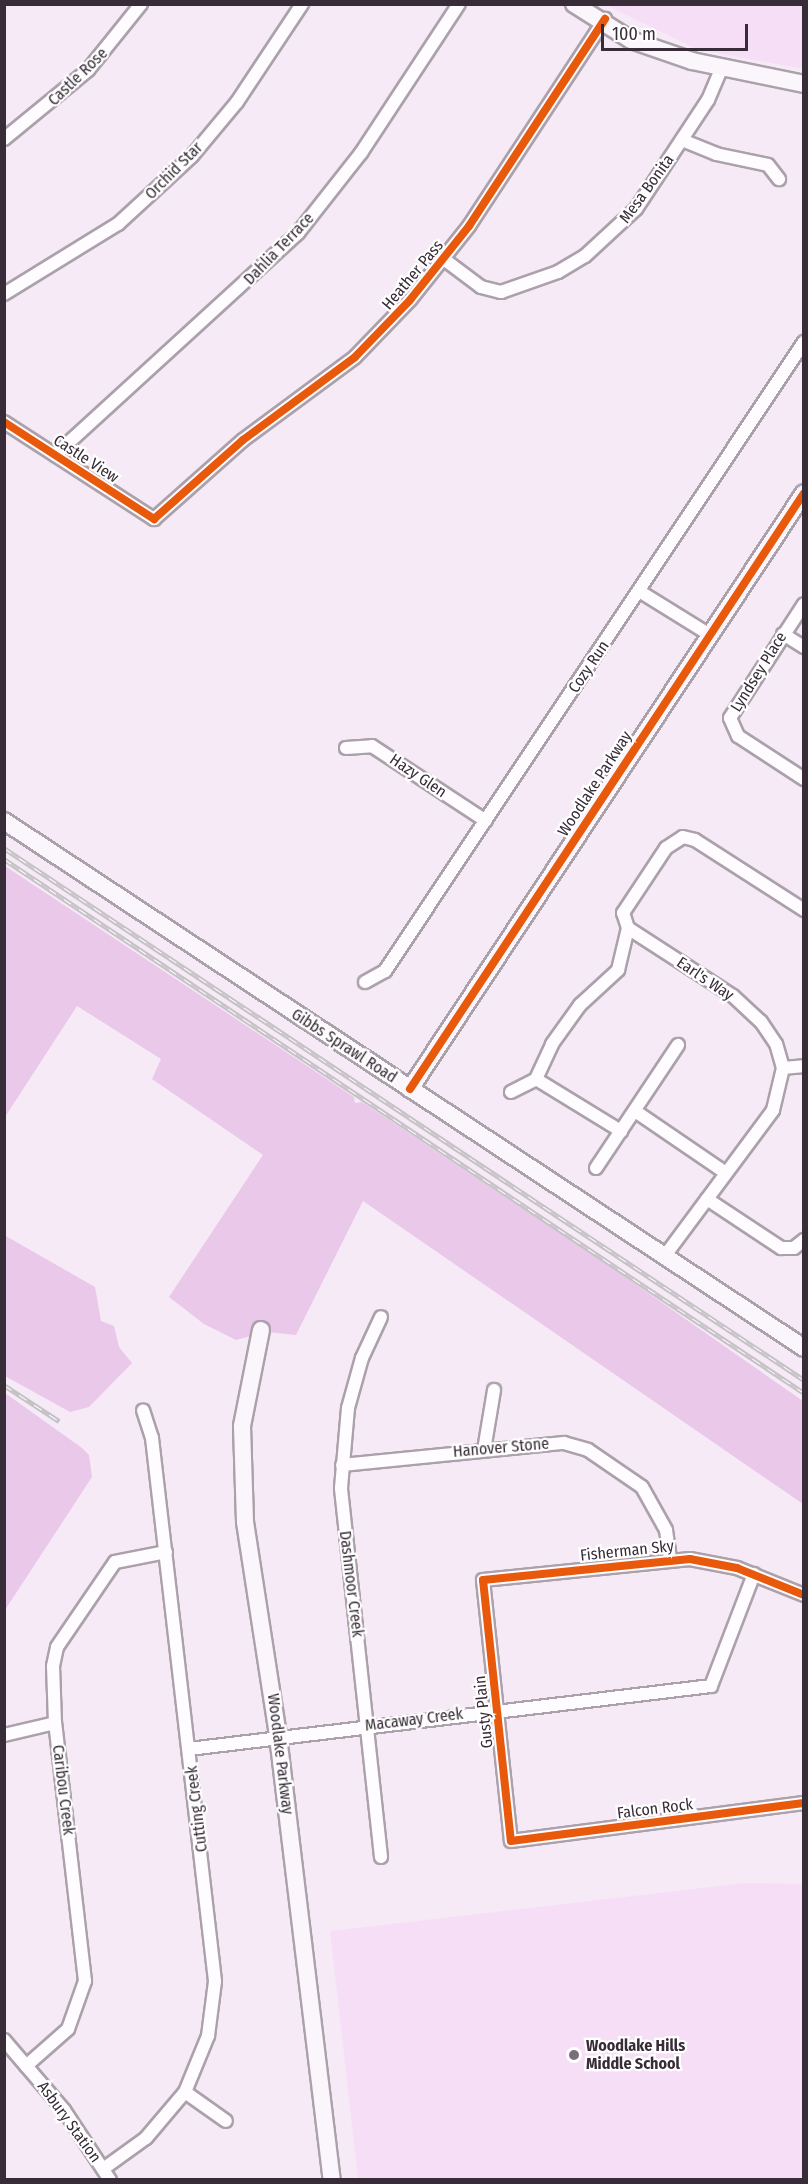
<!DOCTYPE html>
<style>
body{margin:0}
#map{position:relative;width:808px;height:2184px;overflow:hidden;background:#f6eaf6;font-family:"Fira Sans Condensed",sans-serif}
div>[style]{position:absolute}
.built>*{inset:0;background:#f7def7}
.green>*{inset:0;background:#eac8ea}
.roads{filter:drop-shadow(2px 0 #aba1ab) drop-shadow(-2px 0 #aba1ab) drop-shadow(0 2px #aba1ab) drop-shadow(0 -2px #aba1ab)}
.street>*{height:12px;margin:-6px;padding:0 6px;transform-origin:6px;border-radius:6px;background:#fefcfe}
.secondary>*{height:16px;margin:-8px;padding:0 8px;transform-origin:8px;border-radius:8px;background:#fbf6fb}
.rail>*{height:5px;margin-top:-2.5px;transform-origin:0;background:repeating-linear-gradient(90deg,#fff 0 9px,#c5c2c5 0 18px);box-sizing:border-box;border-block:2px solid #c5c2c5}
.cycleway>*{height:8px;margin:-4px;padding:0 4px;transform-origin:4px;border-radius:4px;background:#e8590c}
.dots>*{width:16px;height:16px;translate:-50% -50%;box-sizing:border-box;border:3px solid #fff;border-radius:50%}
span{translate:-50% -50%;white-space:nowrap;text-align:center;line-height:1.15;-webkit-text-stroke:4.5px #fff;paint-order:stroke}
.street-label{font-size:16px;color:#372c37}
.poi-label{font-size:16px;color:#372c37;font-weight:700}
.left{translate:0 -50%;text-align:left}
.frame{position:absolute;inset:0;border:6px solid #372c37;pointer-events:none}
.scale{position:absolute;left:601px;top:24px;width:147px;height:27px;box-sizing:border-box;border:3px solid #372c37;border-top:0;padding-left:8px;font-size:18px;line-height:21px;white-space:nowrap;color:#372c37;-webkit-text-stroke:4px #fff;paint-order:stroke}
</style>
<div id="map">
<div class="built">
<div style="clip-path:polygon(606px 5px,803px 5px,803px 69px,696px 49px)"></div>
<div style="clip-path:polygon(745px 1883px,803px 1884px,803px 2179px,358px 2179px,330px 1931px)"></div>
</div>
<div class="green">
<div style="clip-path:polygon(5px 866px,354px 1097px,355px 1103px,362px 1102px,608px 1265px,803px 1401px,803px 1504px,363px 1201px,296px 1335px,267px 1332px,236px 1340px,204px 1324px,169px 1297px,263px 1155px,152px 1079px,161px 1059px,77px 1006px,5px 1117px)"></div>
<div style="clip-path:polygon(4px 1235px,95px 1287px,101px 1321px,114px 1326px,119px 1347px,132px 1363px,89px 1407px,70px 1412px,5px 1376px)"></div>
<div style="clip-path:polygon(5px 1393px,82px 1448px,89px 1455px,92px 1477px,5px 1610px)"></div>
</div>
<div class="roads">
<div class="street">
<div style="left:4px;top:139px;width:109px;rotate:-39.4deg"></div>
<div style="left:88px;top:70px;width:85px;rotate:-51.2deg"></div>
<div style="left:682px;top:140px;width:37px;rotate:22deg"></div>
<div style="left:716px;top:154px;width:53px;rotate:11.9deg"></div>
<div style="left:768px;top:165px;width:18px;rotate:52deg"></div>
<div style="left:445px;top:260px;width:45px;rotate:36.9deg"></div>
<div style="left:481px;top:287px;width:21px;rotate:14deg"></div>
<div style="left:501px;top:292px;width:60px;rotate:-19.3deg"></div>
<div style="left:558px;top:272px;width:31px;rotate:-31deg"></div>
<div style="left:585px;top:256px;width:69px;rotate:-42.7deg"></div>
<div style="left:636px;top:209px;width:131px;rotate:-56.6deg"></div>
<div style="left:708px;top:100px;width:34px;rotate:-67deg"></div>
<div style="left:4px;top:294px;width:134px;rotate:-31.6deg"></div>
<div style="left:118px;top:224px;width:100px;rotate:-42.6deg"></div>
<div style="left:192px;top:156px;width:70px;rotate:-50.2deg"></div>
<div style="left:237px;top:102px;width:118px;rotate:-56.4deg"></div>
<div style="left:4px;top:422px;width:179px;rotate:32.9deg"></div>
<div style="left:154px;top:519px;width:119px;rotate:-41.6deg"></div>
<div style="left:243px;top:440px;width:139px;rotate:-36.5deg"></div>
<div style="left:355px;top:357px;width:79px;rotate:-46deg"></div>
<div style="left:410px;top:300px;width:95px;rotate:-51.4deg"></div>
<div style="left:469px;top:226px;width:248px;rotate:-56.7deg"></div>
<div style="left:55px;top:455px;width:329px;rotate:-42.4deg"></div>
<div style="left:298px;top:233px;width:102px;rotate:-51.8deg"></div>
<div style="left:361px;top:153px;width:178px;rotate:-56.7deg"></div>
<div style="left:639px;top:591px;width:84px;rotate:31.8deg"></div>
<div style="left:804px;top:604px;width:136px;rotate:123deg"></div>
<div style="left:730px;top:718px;width:20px;rotate:66deg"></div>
<div style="left:738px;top:736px;width:79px;rotate:33.1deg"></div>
<div style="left:783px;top:634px;width:25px;rotate:32deg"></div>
<div style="left:346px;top:748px;width:26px;rotate:-4deg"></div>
<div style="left:372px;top:746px;width:136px;rotate:33.3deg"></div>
<div style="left:365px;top:982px;width:23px;rotate:-29deg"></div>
<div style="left:385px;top:971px;width:756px;rotate:-56.33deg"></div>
<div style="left:783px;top:1068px;width:21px;rotate:-5deg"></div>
<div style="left:536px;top:1079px;width:38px;rotate:-65deg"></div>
<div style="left:552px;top:1044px;width:48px;rotate:-54.3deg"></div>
<div style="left:580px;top:1005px;width:52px;rotate:-42.6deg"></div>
<div style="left:618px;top:970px;width:43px;rotate:-76.6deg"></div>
<div style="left:511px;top:1092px;width:28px;rotate:-27deg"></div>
<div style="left:536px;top:1079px;width:100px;rotate:31.5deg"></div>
<div style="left:635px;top:1111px;width:110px;rotate:34.3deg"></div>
<div style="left:596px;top:1168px;width:148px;rotate:-56.3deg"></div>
<div style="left:707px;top:1199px;width:89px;rotate:33.5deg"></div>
<div style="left:781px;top:1248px;width:13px"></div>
<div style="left:794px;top:1248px;width:13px;rotate:-39deg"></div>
<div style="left:664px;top:1257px;width:183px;rotate:-53.4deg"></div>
<div style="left:773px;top:1110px;width:43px;rotate:-76.6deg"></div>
<div style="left:783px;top:1068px;width:25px;rotate:-106deg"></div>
<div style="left:776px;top:1044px;width:27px;rotate:-124deg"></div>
<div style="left:761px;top:1022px;width:38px;rotate:-137deg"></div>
<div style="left:733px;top:996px;width:125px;rotate:-147.1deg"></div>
<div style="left:628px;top:928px;width:16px;rotate:-108deg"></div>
<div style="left:623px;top:913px;width:78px;rotate:-56.5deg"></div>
<div style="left:666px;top:848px;width:20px;rotate:-33deg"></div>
<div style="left:683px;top:837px;width:12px;rotate:14deg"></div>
<div style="left:695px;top:840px;width:130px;rotate:32.7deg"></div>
<div style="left:484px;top:1450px;width:61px;rotate:-80.5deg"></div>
<div style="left:342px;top:1465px;width:223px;rotate:-5.7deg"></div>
<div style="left:564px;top:1443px;width:25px;rotate:16deg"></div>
<div style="left:588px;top:1450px;width:65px;rotate:34.4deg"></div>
<div style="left:642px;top:1487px;width:49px;rotate:60.8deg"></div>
<div style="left:666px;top:1530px;width:29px;rotate:82deg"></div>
<div style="left:804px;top:1595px;width:72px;rotate:-158.1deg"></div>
<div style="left:737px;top:1568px;width:48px;rotate:-169.2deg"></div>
<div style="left:690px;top:1559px;width:208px;rotate:174.2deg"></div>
<div style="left:483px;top:1580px;width:262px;rotate:83.9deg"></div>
<div style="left:511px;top:1841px;width:295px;rotate:-7.4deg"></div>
<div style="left:4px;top:1735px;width:52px;rotate:-13.2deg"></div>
<div style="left:189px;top:1749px;width:526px;rotate:-6.88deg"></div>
<div style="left:711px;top:1686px;width:120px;rotate:-69deg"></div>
<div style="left:381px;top:1857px;width:371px;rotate:-96.2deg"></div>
<div style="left:341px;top:1488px;width:80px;rotate:-85deg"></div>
<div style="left:348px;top:1408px;width:52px;rotate:-74.4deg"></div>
<div style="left:362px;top:1358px;width:45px;rotate:-65.1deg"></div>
<div style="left:4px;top:2040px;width:92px;rotate:49.4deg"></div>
<div style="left:64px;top:2110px;width:84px;rotate:56.7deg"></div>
<div style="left:26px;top:2066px;width:56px;rotate:-41.4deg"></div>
<div style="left:68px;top:2029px;width:51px;rotate:-70.5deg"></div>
<div style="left:85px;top:1981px;width:260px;rotate:-96.6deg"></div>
<div style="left:55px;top:1723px;width:57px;rotate:-92deg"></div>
<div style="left:53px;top:1666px;width:19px;rotate:-78deg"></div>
<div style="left:57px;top:1647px;width:103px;rotate:-55.7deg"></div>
<div style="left:115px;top:1562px;width:52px;rotate:-11.1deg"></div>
<div style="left:185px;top:2092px;width:50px;rotate:35.3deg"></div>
<div style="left:103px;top:2169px;width:53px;rotate:-35.8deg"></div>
<div style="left:146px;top:2138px;width:60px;rotate:-49.7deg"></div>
<div style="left:185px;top:2092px;width:61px;rotate:-67.7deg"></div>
<div style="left:208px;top:2036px;width:55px;rotate:-82.7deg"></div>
<div style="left:215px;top:1981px;width:547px;rotate:-96.62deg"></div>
<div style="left:152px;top:1438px;width:29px;rotate:-108deg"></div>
</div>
<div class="secondary">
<div style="left:574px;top:4px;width:67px;rotate:32.3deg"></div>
<div style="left:631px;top:40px;width:65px;rotate:19deg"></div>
<div style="left:692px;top:61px;width:114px;rotate:11.6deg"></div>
<div style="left:4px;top:821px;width:958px;rotate:33.37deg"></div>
<div style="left:410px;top:1089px;width:714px;rotate:-56.53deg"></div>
<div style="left:261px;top:1330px;width:98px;rotate:101.2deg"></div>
<div style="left:242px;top:1426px;width:96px;rotate:88.2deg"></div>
<div style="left:245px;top:1522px;width:217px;rotate:81.2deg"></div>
<div style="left:278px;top:1736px;width:447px;rotate:83.1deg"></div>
</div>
</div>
<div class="rail">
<div style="left:4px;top:848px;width:961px;rotate:33.62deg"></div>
<div style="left:4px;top:859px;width:962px;rotate:33.72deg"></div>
<div style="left:4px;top:1385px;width:66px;rotate:33.2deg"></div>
</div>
<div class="cycleway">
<div style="left:4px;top:422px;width:179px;rotate:32.9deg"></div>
<div style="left:154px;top:519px;width:119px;rotate:-41.6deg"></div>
<div style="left:243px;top:440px;width:139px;rotate:-36.5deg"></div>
<div style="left:355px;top:357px;width:79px;rotate:-46deg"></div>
<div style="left:410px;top:300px;width:95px;rotate:-51.4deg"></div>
<div style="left:469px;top:226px;width:248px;rotate:-56.7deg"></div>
<div style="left:410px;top:1089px;width:714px;rotate:-56.53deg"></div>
<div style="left:804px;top:1595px;width:72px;rotate:-158.1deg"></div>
<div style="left:737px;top:1568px;width:48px;rotate:-169.2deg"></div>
<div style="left:690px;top:1559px;width:208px;rotate:174.2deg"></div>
<div style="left:483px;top:1580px;width:262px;rotate:83.9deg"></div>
<div style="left:511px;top:1841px;width:295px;rotate:-7.4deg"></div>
</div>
<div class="dots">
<div style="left:574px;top:2055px;background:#7a6e7a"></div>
</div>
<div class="street-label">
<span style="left:78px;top:77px;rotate:-44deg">Castle Rose</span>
<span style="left:174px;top:171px;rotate:-45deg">Orchid Star</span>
<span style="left:647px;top:189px;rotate:-54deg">Mesa Bonita</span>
<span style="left:279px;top:249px;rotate:-46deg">Dahlia Terrace</span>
<span style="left:413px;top:275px;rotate:-50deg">Heather Pass</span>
<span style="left:86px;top:459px;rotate:33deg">Castle View</span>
<span style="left:589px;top:667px;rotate:-56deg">Cozy Run</span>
<span style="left:759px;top:672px;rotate:-58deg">Lyndsey Place</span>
<span style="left:418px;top:776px;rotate:34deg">Hazy Glen</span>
<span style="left:595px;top:784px;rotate:-57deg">Woodlake Parkway</span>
<span style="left:705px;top:979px;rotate:34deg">Earl's Way</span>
<span style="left:344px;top:1046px;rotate:33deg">Gibbs Sprawl Road</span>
<span style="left:501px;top:1448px;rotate:-5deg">Hanover Stone</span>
<span style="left:627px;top:1551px;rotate:-6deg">Fisherman Sky</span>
<span style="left:351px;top:1584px;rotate:83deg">Dashmoor Creek</span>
<span style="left:484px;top:1712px;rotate:-96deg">Gusty Plain</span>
<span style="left:414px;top:1720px;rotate:-7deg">Macaway Creek</span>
<span style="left:280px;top:1754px;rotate:83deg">Woodlake Parkway</span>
<span style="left:63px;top:1790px;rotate:83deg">Caribou Creek</span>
<span style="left:197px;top:1809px;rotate:-97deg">Cutting Creek</span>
<span style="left:655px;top:1809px;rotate:-7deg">Falcon Rock</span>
<span style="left:69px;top:2122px;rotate:54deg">Asbury Station</span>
</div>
<div class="poi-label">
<span class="left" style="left:586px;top:2055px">Woodlake Hills<br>Middle School</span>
</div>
<div class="frame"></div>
<div class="scale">100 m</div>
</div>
